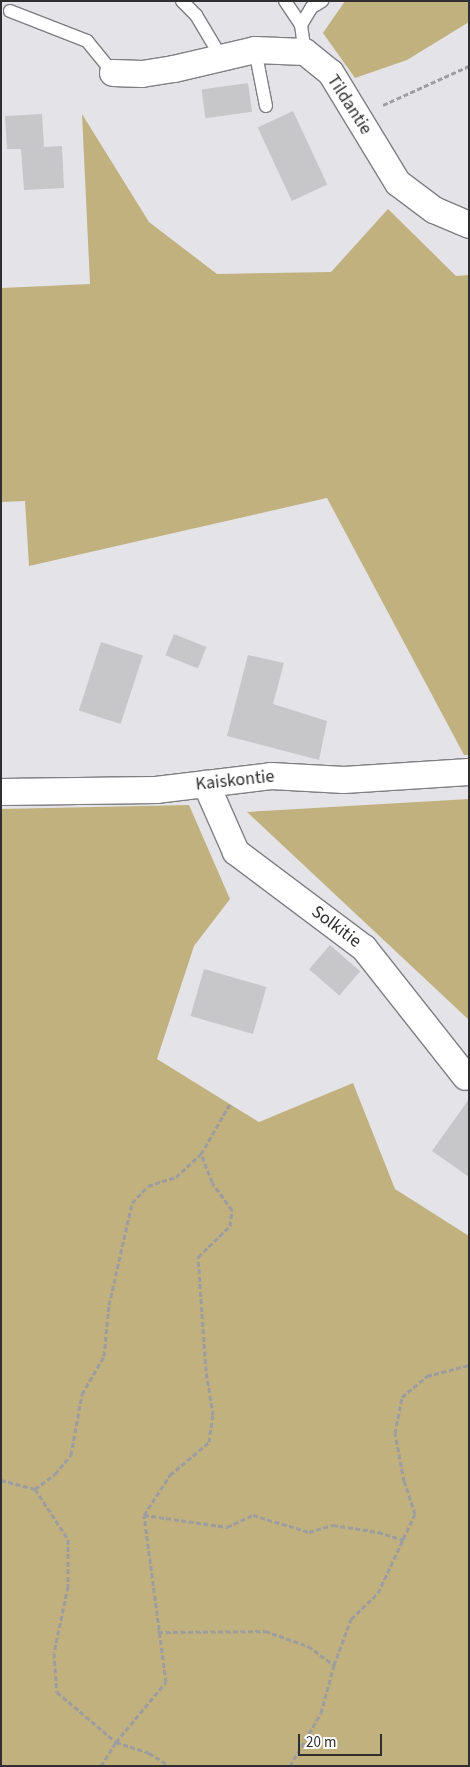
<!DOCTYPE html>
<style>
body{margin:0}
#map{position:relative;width:470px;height:1767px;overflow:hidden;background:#e4e4e8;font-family:"Source Sans 3",sans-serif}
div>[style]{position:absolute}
.green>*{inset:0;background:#c0b17f}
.building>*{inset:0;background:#c7c7ca;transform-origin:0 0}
.path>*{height:3px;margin-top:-1.5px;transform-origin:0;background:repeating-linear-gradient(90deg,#9d9da0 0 5px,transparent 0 7.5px)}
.roads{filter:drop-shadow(1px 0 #7f7f83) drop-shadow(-1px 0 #7f7f83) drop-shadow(0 1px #7f7f83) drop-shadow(0 -1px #7f7f83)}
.lane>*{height:12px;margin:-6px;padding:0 6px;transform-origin:6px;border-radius:6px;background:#fff}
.street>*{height:26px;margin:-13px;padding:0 13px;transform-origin:13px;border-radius:13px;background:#fff}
span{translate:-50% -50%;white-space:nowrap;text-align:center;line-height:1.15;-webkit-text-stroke:4px #fff;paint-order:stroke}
.street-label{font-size:18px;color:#2f2f31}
.frame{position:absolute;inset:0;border:2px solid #2f2f31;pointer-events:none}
.scale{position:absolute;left:298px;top:1734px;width:84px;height:22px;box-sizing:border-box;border:2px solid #2f2f31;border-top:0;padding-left:6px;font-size:15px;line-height:18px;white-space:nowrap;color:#2f2f31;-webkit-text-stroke:4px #fff;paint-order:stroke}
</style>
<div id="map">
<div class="green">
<div style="clip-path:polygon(345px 1px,469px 1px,469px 22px,407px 60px,355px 78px,323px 33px)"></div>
<div style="clip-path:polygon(82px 114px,149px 222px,217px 274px,331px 272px,388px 209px,456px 276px,469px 275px,469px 755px,464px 755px,327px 498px,29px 566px,25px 501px,1px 502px,1px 288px,90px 284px)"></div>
<div style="clip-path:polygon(469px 799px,469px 1020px,247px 812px)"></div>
<div style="clip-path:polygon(189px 805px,230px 899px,194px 946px,157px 1059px,259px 1122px,353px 1083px,395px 1189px,469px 1236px,469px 1766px,1px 1766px,1px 809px)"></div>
</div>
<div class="building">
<div style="left:248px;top:83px;width:29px;height:47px;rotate:82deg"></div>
<div style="left:293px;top:111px;width:81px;height:39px;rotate:65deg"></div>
<div style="clip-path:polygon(42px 114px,44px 147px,62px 146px,64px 188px,24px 190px,21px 149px,7px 149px,5px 116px)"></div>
<div style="left:174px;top:634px;width:35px;height:23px;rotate:22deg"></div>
<div style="left:101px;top:642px;width:44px;height:72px;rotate:18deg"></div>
<div style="clip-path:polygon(248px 655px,284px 663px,273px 704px,327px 721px,319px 760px,227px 736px)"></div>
<div style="left:330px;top:945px;width:40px;height:32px;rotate:41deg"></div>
<div style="left:204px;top:969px;width:65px;height:49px;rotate:16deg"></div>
<div style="clip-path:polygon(469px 1099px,469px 1177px,432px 1151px)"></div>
</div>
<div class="path">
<div style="left:383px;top:105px;width:94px;rotate:-24.4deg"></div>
<div style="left:1px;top:1480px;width:35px;rotate:15deg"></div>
<div style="left:35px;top:1489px;width:25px;rotate:-37deg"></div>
<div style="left:55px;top:1474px;width:25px;rotate:-50deg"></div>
<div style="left:71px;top:1455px;width:62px;rotate:-79.8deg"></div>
<div style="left:82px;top:1394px;width:44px;rotate:-59.9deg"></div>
<div style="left:104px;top:1356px;width:51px;rotate:-84.4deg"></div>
<div style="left:109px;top:1305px;width:105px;rotate:-77.3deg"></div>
<div style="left:132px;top:1203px;width:23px;rotate:-47deg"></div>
<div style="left:148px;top:1186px;width:29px;rotate:-18deg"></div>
<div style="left:176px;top:1177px;width:34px;rotate:-43deg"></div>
<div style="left:201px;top:1154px;width:58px;rotate:-59.9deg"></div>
<div style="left:35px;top:1489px;width:60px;rotate:56.6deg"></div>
<div style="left:68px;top:1539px;width:47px;rotate:90deg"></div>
<div style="left:68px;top:1586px;width:68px;rotate:101.8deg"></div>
<div style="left:54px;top:1653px;width:39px;rotate:86deg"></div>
<div style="left:57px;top:1692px;width:77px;rotate:40.3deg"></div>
<div style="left:116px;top:1742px;width:35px;rotate:18deg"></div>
<div style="left:149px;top:1753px;width:25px;rotate:32deg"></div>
<div style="left:144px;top:1515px;width:84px;rotate:8.2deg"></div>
<div style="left:227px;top:1527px;width:29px;rotate:-25deg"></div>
<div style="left:253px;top:1515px;width:59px;rotate:16.9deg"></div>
<div style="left:309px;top:1532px;width:25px;rotate:-16deg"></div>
<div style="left:333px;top:1525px;width:46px;rotate:8.8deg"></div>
<div style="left:378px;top:1532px;width:27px;rotate:17deg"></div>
<div style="left:158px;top:1632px;width:107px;rotate:-0.5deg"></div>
<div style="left:265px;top:1631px;width:46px;rotate:19.2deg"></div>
<div style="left:308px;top:1646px;width:32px;rotate:36deg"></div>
<div style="left:101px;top:1766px;width:28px;rotate:-58deg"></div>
<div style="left:116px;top:1742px;width:78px;rotate:-50.2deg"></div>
<div style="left:166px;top:1682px;width:168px;rotate:-97.5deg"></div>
<div style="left:144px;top:1515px;width:48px;rotate:-57deg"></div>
<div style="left:170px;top:1475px;width:51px;rotate:-40.2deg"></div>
<div style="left:209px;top:1442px;width:27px;rotate:-82deg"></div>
<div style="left:213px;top:1415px;width:45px;rotate:-99deg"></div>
<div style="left:206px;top:1371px;width:114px;rotate:-94deg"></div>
<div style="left:198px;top:1257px;width:45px;rotate:-44.1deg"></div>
<div style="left:230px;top:1226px;width:16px;rotate:-83deg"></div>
<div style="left:232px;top:1210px;width:34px;rotate:-126deg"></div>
<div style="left:212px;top:1182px;width:30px;rotate:-111deg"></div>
<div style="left:290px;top:1766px;width:61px;rotate:-59.7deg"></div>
<div style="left:321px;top:1713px;width:50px;rotate:-74.8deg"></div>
<div style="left:334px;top:1665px;width:49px;rotate:-69.7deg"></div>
<div style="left:351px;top:1619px;width:37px;rotate:-44deg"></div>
<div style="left:378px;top:1593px;width:87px;rotate:-64.9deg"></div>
<div style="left:415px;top:1514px;width:35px;rotate:-108deg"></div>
<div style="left:404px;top:1481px;width:49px;rotate:-100.6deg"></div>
<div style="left:395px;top:1433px;width:37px;rotate:-79deg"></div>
<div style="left:402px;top:1397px;width:33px;rotate:-40deg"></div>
<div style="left:427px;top:1376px;width:43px;rotate:-14.7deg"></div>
</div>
<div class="roads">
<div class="lane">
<div style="left:182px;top:1px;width:20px;rotate:45deg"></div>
<div style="left:196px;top:15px;width:49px;rotate:59.2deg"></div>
<div style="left:285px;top:1px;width:29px;rotate:56deg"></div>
<div style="left:301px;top:25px;width:27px;rotate:82deg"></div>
<div style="left:10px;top:11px;width:83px;rotate:21.3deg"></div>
<div style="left:87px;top:41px;width:41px;rotate:50.9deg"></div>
<div style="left:301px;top:25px;width:21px;rotate:-59deg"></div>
<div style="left:312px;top:7px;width:12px;rotate:-31deg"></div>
<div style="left:255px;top:50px;width:57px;rotate:78.9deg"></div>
</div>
<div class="street">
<div style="left:113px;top:73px;width:29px;rotate:2deg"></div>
<div style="left:142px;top:74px;width:32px;rotate:-9deg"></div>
<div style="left:174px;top:69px;width:83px;rotate:-13.2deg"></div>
<div style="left:255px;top:50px;width:50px;rotate:2.3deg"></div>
<div style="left:305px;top:52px;width:33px;rotate:39deg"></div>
<div style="left:331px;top:73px;width:129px;rotate:58.7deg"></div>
<div style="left:398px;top:183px;width:45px;rotate:36.9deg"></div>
<div style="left:434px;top:210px;width:38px;rotate:23deg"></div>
<div style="left:206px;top:784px;width:74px;rotate:66.2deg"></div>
<div style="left:236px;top:852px;width:160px;rotate:36.9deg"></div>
<div style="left:364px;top:948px;width:164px;rotate:51.7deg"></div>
<div style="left:1px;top:792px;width:155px;rotate:-0.7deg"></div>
<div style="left:156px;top:790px;width:116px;rotate:-6.9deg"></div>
<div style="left:271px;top:776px;width:73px;rotate:3.1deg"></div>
<div style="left:344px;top:780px;width:125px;rotate:-3.7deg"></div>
</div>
</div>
<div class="street-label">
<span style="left:349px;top:105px;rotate:57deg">Tildantie</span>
<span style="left:235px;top:781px;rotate:-6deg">Kaiskontie</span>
<span style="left:336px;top:927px;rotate:37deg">Solkitie</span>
</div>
<div class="frame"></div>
<div class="scale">20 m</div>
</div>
